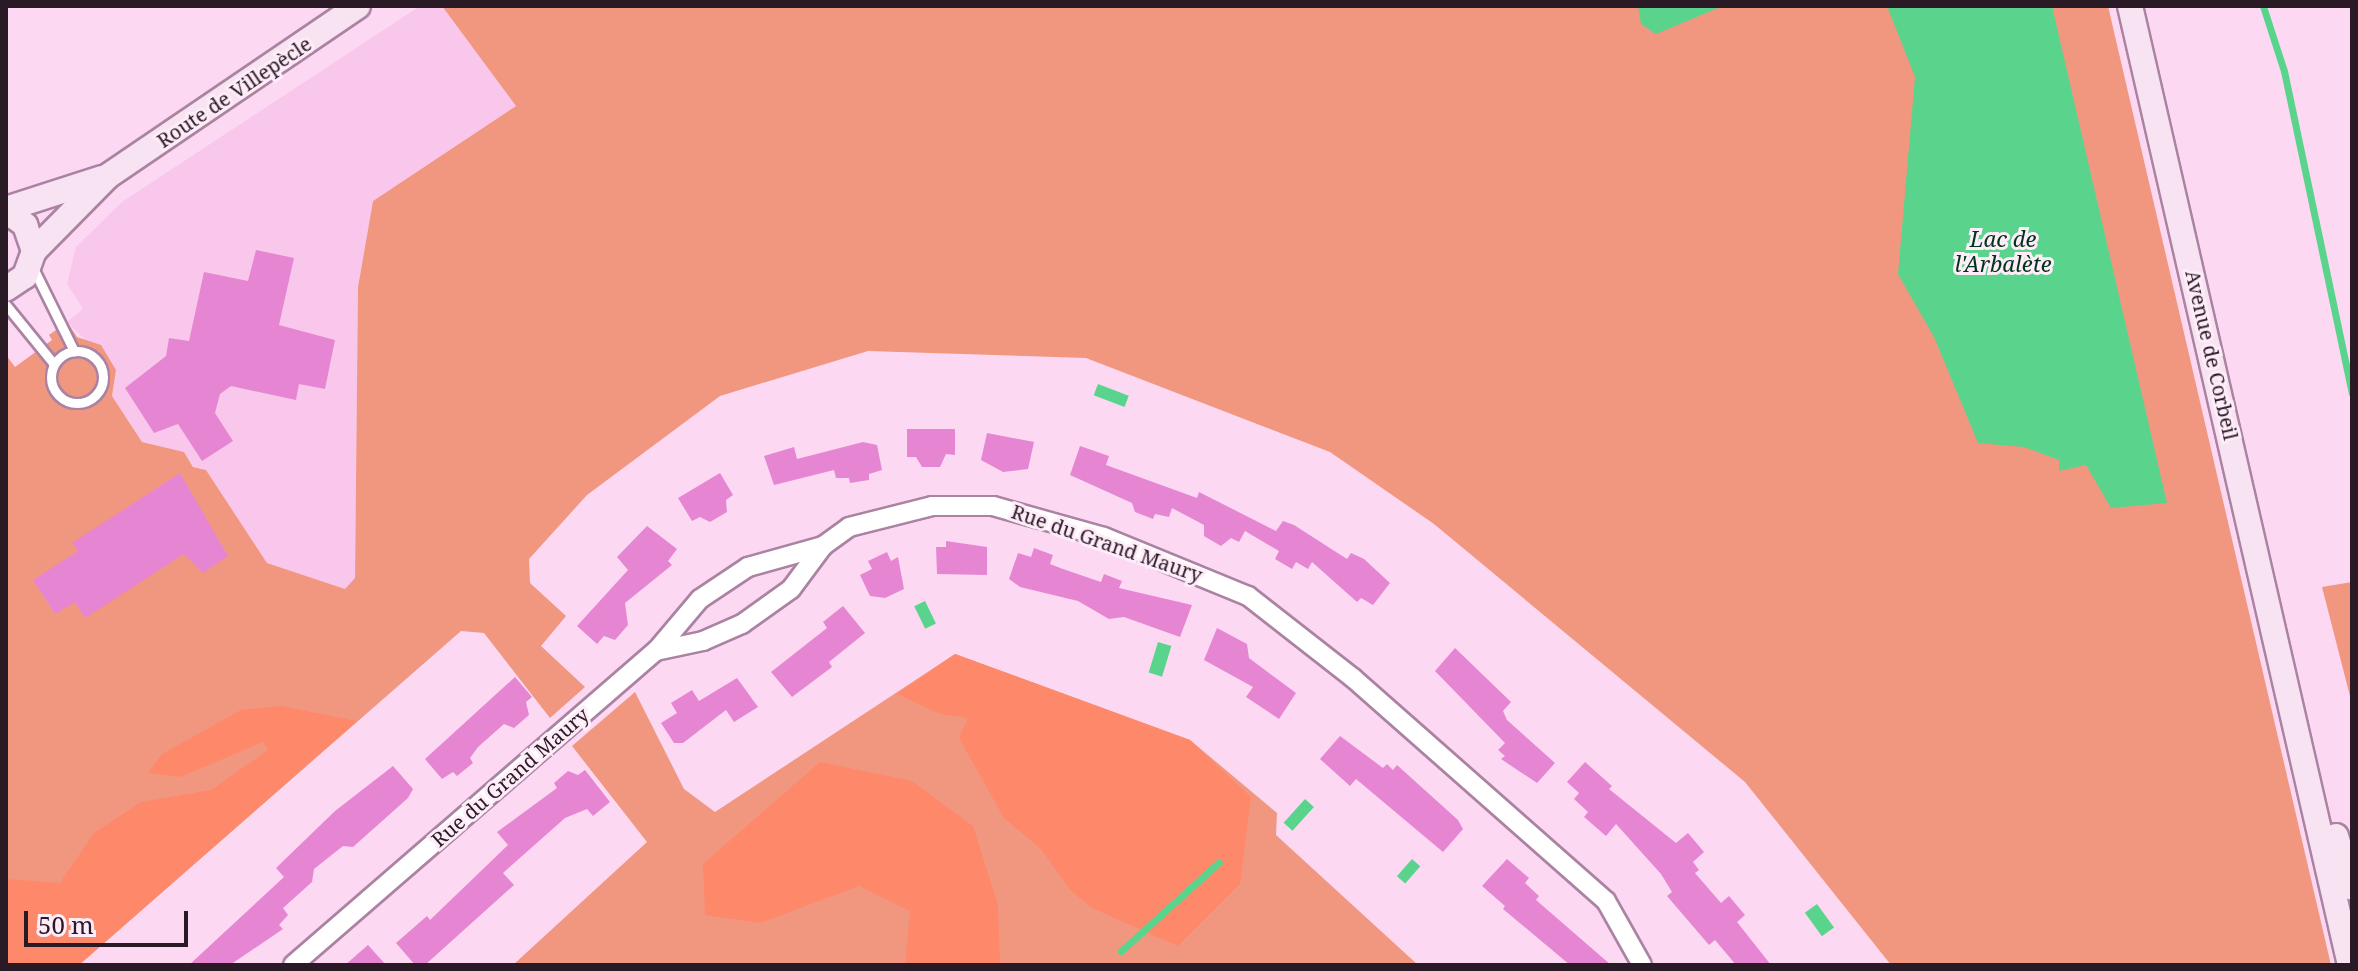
<!DOCTYPE html>
<meta charset="utf-8">
<style>
body{margin:0}
#map{position:relative;width:2358px;height:971px;overflow:hidden;background:#fcd8f3;font-family:"Noto Serif",serif}
div>[style]{position:absolute}
.built>*{inset:0;background:#f9c7ec}
.green>*{inset:0;background:#f19780}
.forest>*{inset:0;background:#fd886a}
.water>*{inset:0;background:#5ad48d;transform-origin:0 0}
.stream>*{height:7px;margin:-3.5px;padding:0 3.5px;transform-origin:3.5px;border-radius:3.5px;background:#5ad48d}
.building>*{inset:0;background:#e686d2}
.roads{filter:drop-shadow(2px 0 #ab83a2) drop-shadow(-2px 0 #ab83a2) drop-shadow(0 2px #ab83a2) drop-shadow(0 -2px #ab83a2)}
.lane>*{height:9px;margin:-4.5px;padding:0 4.5px;transform-origin:4.5px;border-radius:4.5px;background:#fff}
.lane>.ring{margin:-4.5px;padding:0;box-sizing:content-box;background:none;border:9px solid #fff;border-radius:50%}
.street>*{height:18px;margin:-9px;padding:0 9px;transform-origin:9px;border-radius:9px;background:#fff}
.secondary>*{height:24px;margin:-12px;padding:0 12px;transform-origin:12px;border-radius:12px;background:#f7e3f2}
span{translate:-50% -50%;white-space:nowrap;text-align:center;line-height:1.15;-webkit-text-stroke:6px #feecf9;paint-order:stroke}
.street-label{font-size:20px;color:#2a1a26}
.water-label{font-size:22px;color:#003419;font-style:italic}
.frame{position:absolute;inset:0;border:8px solid #2a1a26;pointer-events:none}
.scale{position:absolute;left:24px;top:911px;width:164px;height:36px;box-sizing:border-box;border:4px solid #2a1a26;border-top:0;padding-left:10px;font-size:24px;line-height:28px;white-space:nowrap;color:#2a1a26;-webkit-text-stroke:6px #feecf9;paint-order:stroke}
</style>
<div id="map">
<div class="built">
<div style="clip-path:polygon(420px 6px,442px 6px,516px 106px,373px 201px,358px 287px,355px 578px,345px 589px,267px 563px,206px 470px,194px 467px,184px 452px,142px 442px,112px 396px,116px 370px,67px 322px,83px 309px,67px 284px,76px 247px,122px 202px)"></div>
</div>
<div class="green">
<div style="clip-path:polygon(442px 6px,2108px 6px,2331px 965px,1891px 965px,1745px 782px,1434px 524px,1330px 452px,1086px 358px,868px 351px,720px 396px,587px 495px,529px 559px,530px 583px,566px 616px,541px 646px,585px 687px,550px 718px,484px 633px,461px 631px,79px 965px,6px 965px,6px 355px,15px 367px,52px 340px,49px 335px,67px 322px,77px 337px,101px 345px,116px 370px,112px 396px,142px 442px,184px 452px,193px 467px,206px 470px,267px 563px,345px 589px,355px 578px,358px 287px,373px 201px,516px 106px)"></div>
<div style="clip-path:polygon(2352px 582px,2352px 704px,2322px 587px)"></div>
<div style="clip-path:polygon(955px 654px,1190px 740px,1277px 813px,1276px 835px,1418px 965px,513px 965px,647px 842px,572px 746px,635px 692px,684px 789px,715px 812px)"></div>
</div>
<div class="forest">
<div style="clip-path:polygon(955px 654px,1190px 740px,1251px 797px,1240px 884px,1178px 946px,1092px 908px,1070px 890px,1041px 849px,1004px 818px,959px 738px,968px 718px,940px 714px,897px 694px)"></div>
<div style="clip-path:polygon(281px 706px,357px 721px,79px 965px,6px 965px,6px 879px,60px 883px,94px 833px,141px 802px,211px 790px,268px 750px,263px 742px,180px 777px,148px 773px,162px 754px,241px 710px)"></div>
<div style="clip-path:polygon(820px 762px,912px 781px,973px 826px,998px 905px,1000px 965px,905px 965px,910px 911px,859px 886px,760px 923px,705px 915px,703px 864px)"></div>
</div>
<div class="water">
<div style="clip-path:polygon(1638px 6px,1723px 6px,1656px 34px,1641px 24px)"></div>
<div style="clip-path:polygon(1887px 6px,2052px 6px,2167px 503px,2111px 508px,2086px 465px,2059px 471px,2059px 460px,2024px 447px,1978px 443px,1934px 337px,1898px 274px,1915px 77px)"></div>
<div style="left:1098px;top:384px;width:33px;height:12px;rotate:21deg"></div>
<div style="left:925px;top:601px;width:25px;height:12px;rotate:64deg"></div>
<div style="left:1158px;top:642px;width:14px;height:32px;rotate:17deg"></div>
<div style="left:1305px;top:799px;width:12px;height:32px;rotate:42deg"></div>
<div style="left:1412px;top:859px;width:11px;height:23px;rotate:41deg"></div>
<div style="left:1817px;top:904px;width:29px;height:15px;rotate:54deg"></div>
</div>
<div class="stream">
<div style="left:2263px;top:6px;width:68px;rotate:72.1deg"></div>
<div style="left:2284px;top:71px;width:329px;rotate:78.1deg"></div>
<div style="left:1121px;top:951px;width:132px;rotate:-42.2deg"></div>
</div>
<div class="building">
<div style="clip-path:polygon(256px 250px,294px 258px,279px 325px,335px 340px,325px 389px,299px 384px,296px 400px,231px 386px,220px 394px,215px 413px,233px 441px,202px 461px,178px 424px,154px 433px,125px 388px,166px 356px,169px 338px,189px 341px,204px 272px,248px 281px)"></div>
<div style="clip-path:polygon(907px 429px,955px 429px,955px 455px,946px 454px,940px 467px,922px 467px,916px 457px,907px 457px)"></div>
<div style="clip-path:polygon(987px 433px,1034px 442px,1028px 469px,1003px 472px,981px 460px)"></div>
<div style="clip-path:polygon(863px 442px,877px 445px,882px 470px,869px 474px,869px 480px,850px 483px,849px 478px,836px 478px,834px 470px,774px 485px,764px 456px,794px 447px,797px 459px)"></div>
<div style="clip-path:polygon(1080px 446px,1109px 456px,1106px 465px,1197px 498px,1199px 492px,1276px 531px,1283px 521px,1294px 525px,1347px 559px,1351px 553px,1364px 559px,1390px 583px,1373px 605px,1361px 598px,1357px 602px,1312px 562px,1308px 569px,1296px 562px,1292px 569px,1275px 559px,1279px 551px,1245px 531px,1239px 542px,1231px 538px,1221px 546px,1204px 536px,1204px 525px,1172px 508px,1169px 517px,1155px 514px,1153px 519px,1135px 512px,1132px 503px,1070px 475px)"></div>
<div style="clip-path:polygon(180px 473px,228px 556px,203px 573px,184px 554px,85px 618px,75px 602px,55px 614px,33px 580px,78px 551px,72px 543px)"></div>
<div style="clip-path:polygon(720px 473px,733px 495px,726px 500px,727px 512px,710px 522px,700px 517px,692px 521px,678px 498px)"></div>
<div style="clip-path:polygon(647px 526px,677px 549px,668px 561px,672px 565px,625px 603px,628px 625px,615px 640px,604px 636px,597px 644px,577px 626px,628px 570px,617px 557px)"></div>
<div style="clip-path:polygon(946px 541px,987px 547px,987px 575px,937px 574px,936px 547px,946px 547px)"></div>
<div style="clip-path:polygon(1034px 548px,1053px 555px,1050px 564px,1063px 569px,1101px 582px,1104px 574px,1122px 581px,1119px 588px,1192px 605px,1180px 637px,1124px 617px,1109px 619px,1078px 601px,1020px 587px,1009px 579px,1018px 553px,1031px 557px)"></div>
<div style="clip-path:polygon(887px 552px,891px 561px,898px 557px,904px 589px,885px 598px,870px 596px,860px 575px,872px 569px,868px 561px)"></div>
<div style="clip-path:polygon(843px 606px,865px 633px,829px 662px,832px 667px,792px 697px,771px 672px,827px 628px,823px 622px)"></div>
<div style="clip-path:polygon(1217px 628px,1247px 644px,1249px 658px,1296px 693px,1279px 719px,1246px 697px,1253px 687px,1204px 660px)"></div>
<div style="clip-path:polygon(1455px 648px,1511px 702px,1503px 711px,1507px 720px,1555px 763px,1537px 783px,1501px 759px,1505px 756px,1498px 750px,1505px 743px,1435px 671px)"></div>
<div style="clip-path:polygon(515px 677px,532px 697px,526px 702px,529px 715px,514px 728px,504px 724px,478px 747px,470px 758px,473px 763px,457px 776px,453px 772px,442px 779px,425px 759px)"></div>
<div style="clip-path:polygon(737px 678px,758px 707px,734px 722px,726px 710px,683px 743px,674px 743px,661px 723px,677px 713px,671px 703px,692px 690px,699px 701px)"></div>
<div style="clip-path:polygon(1340px 736px,1383px 768px,1387px 764px,1393px 770px,1397px 765px,1458px 820px,1463px 829px,1443px 852px,1356px 779px,1350px 786px,1320px 759px)"></div>
<div style="clip-path:polygon(1585px 762px,1612px 786px,1609px 789px,1676px 843px,1688px 833px,1704px 852px,1693px 862px,1699px 870px,1695px 873px,1721px 903px,1729px 896px,1745px 915px,1737px 922px,1771px 965px,1736px 965px,1715px 940px,1709px 945px,1667px 896px,1672px 892px,1661px 874px,1616px 824px,1606px 836px,1584px 817px,1588px 812px,1574px 799px,1579px 793px,1567px 782px)"></div>
<div style="clip-path:polygon(393px 766px,413px 789px,408px 798px,353px 847px,343px 846px,314px 869px,312px 882px,283px 908px,288px 915px,279px 925px,283px 929px,230px 965px,189px 965px,284px 877px,276px 868px,335px 811px)"></div>
<div style="clip-path:polygon(585px 770px,610px 802px,593px 816px,587px 809px,565px 818px,503px 873px,514px 885px,425px 965px,415px 965px,396px 943px,427px 916px,430px 920px,508px 845px,497px 832px,557px 788px,554px 783px,568px 771px,578px 775px)"></div>
<div style="clip-path:polygon(1507px 859px,1529px 878px,1525px 883px,1539px 896px,1536px 900px,1611px 965px,1570px 965px,1503px 909px,1505px 906px,1482px 886px)"></div>
<div style="clip-path:polygon(368px 945px,386px 965px,345px 965px)"></div>
</div>
<div class="roads">
<div class="lane">
<div style="left:33px;top:268px;width:93px;rotate:63.7deg"></div>
<div style="left:6px;top:305px;width:76px;rotate:50.9deg"></div>
<div class="ring" style="left:51px;top:351px;width:43px;height:43px"></div>
</div>
<div class="street">
<div style="left:656px;top:651px;width:68px;rotate:-49.8deg"></div>
<div style="left:700px;top:599px;width:58px;rotate:-33.7deg"></div>
<div style="left:748px;top:567px;width:78px;rotate:-15.6deg"></div>
<div style="left:293px;top:965px;width:480px;rotate:-40.9deg"></div>
<div style="left:656px;top:651px;width:48px;rotate:-12deg"></div>
<div style="left:703px;top:641px;width:43px;rotate:-23.6deg"></div>
<div style="left:742px;top:624px;width:60px;rotate:-35.5deg"></div>
<div style="left:791px;top:589px;width:54px;rotate:-53.3deg"></div>
<div style="left:823px;top:546px;width:32px;rotate:-36deg"></div>
<div style="left:849px;top:527px;width:86px;rotate:-14.2deg"></div>
<div style="left:932px;top:506px;width:61px"></div>
<div style="left:993px;top:506px;width:115px;rotate:15.6deg"></div>
<div style="left:1104px;top:537px;width:156px;rotate:22.3deg"></div>
<div style="left:1248px;top:596px;width:133px;rotate:38deg"></div>
<div style="left:1353px;top:678px;width:337px;rotate:41.4deg"></div>
<div style="left:1606px;top:901px;width:73px;rotate:60.6deg"></div>
</div>
<div class="secondary">
<div style="left:2130px;top:6px;width:984px;rotate:77.08deg"></div>
<div style="left:6px;top:209px;width:101px;rotate:-17.9deg"></div>
<div style="left:6px;top:211px;width:24px;rotate:36deg"></div>
<div style="left:25px;top:225px;width:28px;rotate:71deg"></div>
<div style="left:34px;top:251px;width:27px;rotate:110deg"></div>
<div style="left:25px;top:276px;width:23px;rotate:146deg"></div>
<div style="left:34px;top:251px;width:105px;rotate:-45.4deg"></div>
<div style="left:108px;top:176px;width:302px;rotate:-34.2deg"></div>
<div style="left:2336px;top:836px;width:54px;rotate:72.9deg"></div>
</div>
</div>
<div class="street-label">
<span style="left:234px;top:92px;rotate:-34deg">Route de Villepècle</span>
<span style="left:2212px;top:355px;rotate:77deg">Avenue de Corbeil</span>
<span style="left:1107px;top:543px;rotate:19deg">Rue du Grand Maury</span>
<span style="left:510px;top:777px;rotate:-41deg">Rue du Grand Maury</span>
</div>
<div class="water-label">
<span style="left:2003px;top:251px">Lac de<br>l'Arbalète</span>
</div>
<div class="frame"></div>
<div class="scale">50 m</div>
</div>
